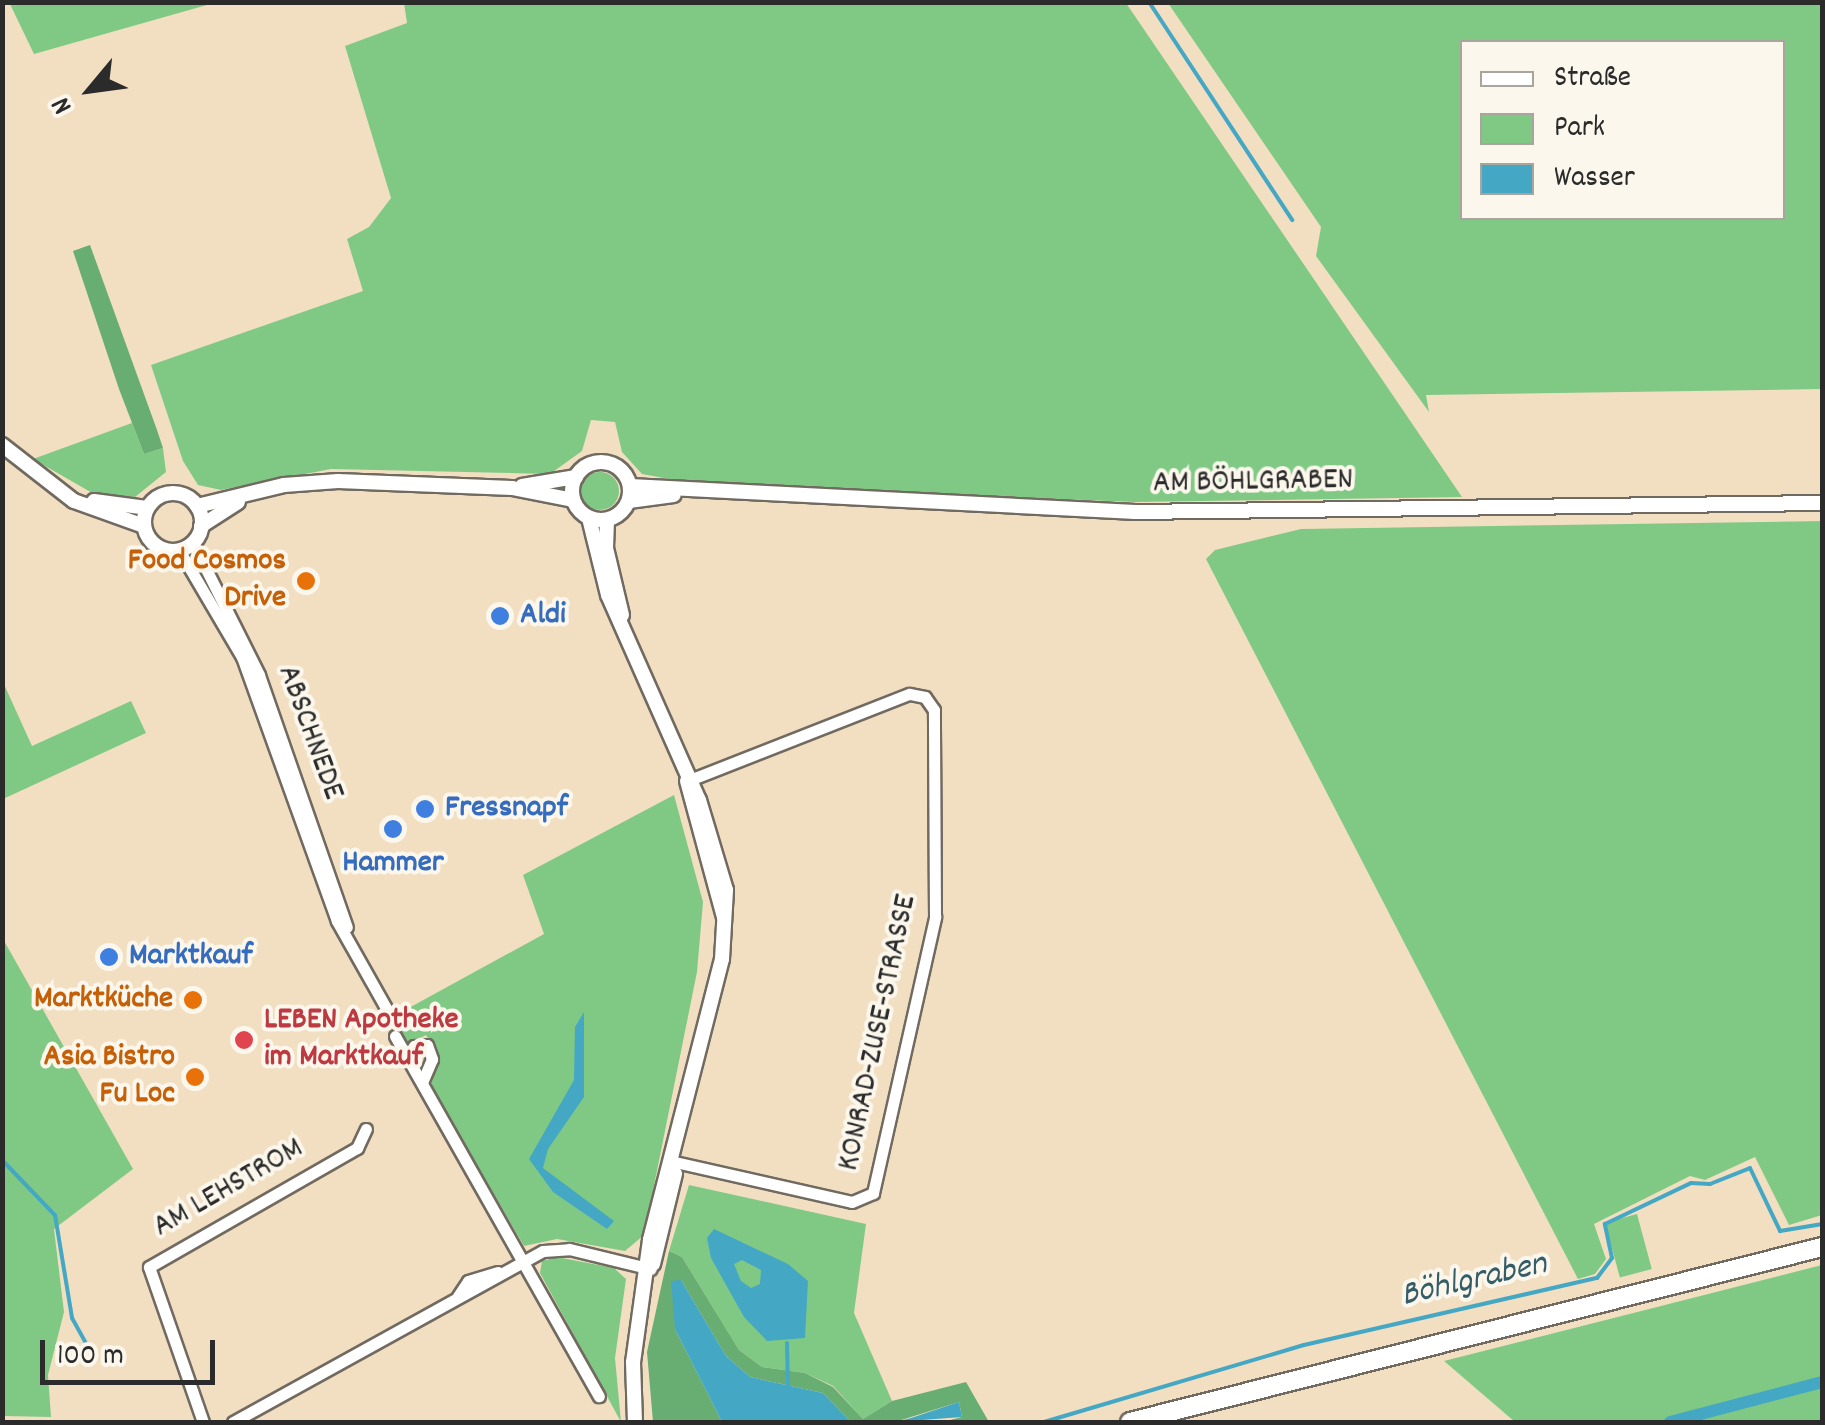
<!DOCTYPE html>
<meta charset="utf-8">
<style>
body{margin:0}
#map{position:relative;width:1825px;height:1425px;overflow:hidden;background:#f2dfc2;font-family:Dekko,sans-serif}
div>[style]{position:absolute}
.green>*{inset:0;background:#80c985;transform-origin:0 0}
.round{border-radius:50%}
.forest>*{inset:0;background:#68ad72}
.water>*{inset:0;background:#44a7c4}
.stream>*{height:4px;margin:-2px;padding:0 2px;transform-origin:2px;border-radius:2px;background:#44a7c4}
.canal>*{height:12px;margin:-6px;padding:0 6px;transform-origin:6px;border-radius:6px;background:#44a7c4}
.roads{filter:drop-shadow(2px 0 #716a60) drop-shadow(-2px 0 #716a60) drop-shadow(0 2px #716a60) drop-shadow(0 -2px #716a60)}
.minor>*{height:11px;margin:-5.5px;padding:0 5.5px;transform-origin:5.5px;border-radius:5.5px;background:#fff}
.tertiary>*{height:14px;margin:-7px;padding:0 7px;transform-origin:7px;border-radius:7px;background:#fff}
.tertiary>.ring{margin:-7px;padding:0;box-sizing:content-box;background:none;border:14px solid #fff;border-radius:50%}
.primary>*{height:18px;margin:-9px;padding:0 9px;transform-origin:9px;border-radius:9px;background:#fff}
.dots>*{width:28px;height:28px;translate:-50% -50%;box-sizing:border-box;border:5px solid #fbf7ec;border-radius:50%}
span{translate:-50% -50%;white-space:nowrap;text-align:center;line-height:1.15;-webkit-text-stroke:8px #fbf7ec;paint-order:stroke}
.street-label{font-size:32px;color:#2b2b2b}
.food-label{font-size:32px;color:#c56008;font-weight:700}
.right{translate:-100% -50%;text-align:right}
.shop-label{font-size:32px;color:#366cbe;font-weight:700}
.left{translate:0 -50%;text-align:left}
.health-label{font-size:32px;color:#be3a42;font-weight:700}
.water-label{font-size:35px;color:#355d68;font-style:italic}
.frame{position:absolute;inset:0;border:5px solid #2b2b2b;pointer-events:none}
.legend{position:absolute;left:1460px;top:40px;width:325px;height:180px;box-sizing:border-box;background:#fbf7ec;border:2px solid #a8a59f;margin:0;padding:12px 18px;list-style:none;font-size:30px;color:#2b2b2b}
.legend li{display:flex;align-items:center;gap:20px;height:50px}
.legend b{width:50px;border:2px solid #a8a59f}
.north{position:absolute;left:40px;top:40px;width:100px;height:100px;-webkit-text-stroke:8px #fbf7ec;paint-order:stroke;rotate:241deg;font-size:28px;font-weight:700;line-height:40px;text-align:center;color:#2b2b2b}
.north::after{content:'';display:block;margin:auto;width:35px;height:45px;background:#2b2b2b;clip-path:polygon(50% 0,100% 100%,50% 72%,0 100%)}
.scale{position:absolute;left:40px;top:1340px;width:175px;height:45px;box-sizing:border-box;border:5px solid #2b2b2b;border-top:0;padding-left:12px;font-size:30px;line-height:35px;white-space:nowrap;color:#2b2b2b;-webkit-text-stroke:8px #fbf7ec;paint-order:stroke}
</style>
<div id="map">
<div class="green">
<div style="clip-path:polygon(9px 2px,214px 2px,214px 3px,34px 54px)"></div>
<div style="clip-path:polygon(404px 3px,1126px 3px,1462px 497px,1134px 502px,697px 484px,642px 474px,622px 452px,615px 422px,591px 420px,582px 451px,550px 474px,331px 469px,221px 490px,198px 485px,183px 461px,151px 365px,363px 291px,347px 239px,369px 227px,391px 198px,345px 46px,407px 23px)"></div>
<div style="clip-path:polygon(evenodd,1168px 3px,1822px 3px,1822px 389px,1426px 395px,1429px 412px,1316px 256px,1321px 227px,1168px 3px,1462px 42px,1782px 42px,1782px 218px,1462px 218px,1462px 42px)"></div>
<div style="clip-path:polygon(132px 423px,144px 454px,163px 448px,166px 472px,135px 497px,94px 494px,33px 459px)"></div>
<div class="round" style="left:581px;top:472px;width:38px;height:38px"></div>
<div style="clip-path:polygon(1822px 521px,1822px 1215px,1789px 1225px,1755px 1157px,1705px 1180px,1690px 1176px,1594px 1224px,1606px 1259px,1595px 1274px,1578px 1279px,1206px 559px,1215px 550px,1301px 529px)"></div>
<div style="clip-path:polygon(3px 682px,32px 746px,131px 701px,146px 733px,3px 799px)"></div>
<div style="clip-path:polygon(674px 795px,703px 902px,697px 972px,644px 1235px,625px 1251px,557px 1239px,524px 1246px,431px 1086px,438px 1057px,426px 1035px,404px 1047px,392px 1025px,396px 1015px,544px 934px,523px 875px)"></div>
<div style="clip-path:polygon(3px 939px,133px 1169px,54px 1229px,64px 1312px,48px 1375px,51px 1417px,3px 1416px)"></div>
<div style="clip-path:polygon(689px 1185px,866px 1224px,854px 1313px,892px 1401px,863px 1419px,833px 1386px,805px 1373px,762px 1367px,739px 1350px,682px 1257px,669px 1251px)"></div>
<div style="left:1637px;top:1214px;width:57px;height:33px;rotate:75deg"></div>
<div style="clip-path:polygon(557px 1257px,614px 1268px,626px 1279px,615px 1358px,621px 1422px,540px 1273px,542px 1261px)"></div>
<div style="clip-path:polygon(1822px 1265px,1822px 1422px,1515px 1422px,1444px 1361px)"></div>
</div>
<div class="forest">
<div style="clip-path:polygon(90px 245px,157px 430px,163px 448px,144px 454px,119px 389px,73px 251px)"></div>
<div style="clip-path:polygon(669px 1251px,682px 1257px,739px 1350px,762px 1367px,805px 1373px,833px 1387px,863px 1419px,892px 1401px,966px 1382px,989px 1422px,942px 1422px,962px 1417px,959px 1402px,895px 1422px,851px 1422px,823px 1393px,750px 1377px,726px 1356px,681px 1280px,675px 1329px,722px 1422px,653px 1422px,647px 1352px)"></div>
</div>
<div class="water">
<div style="clip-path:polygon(584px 1012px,584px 1097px,548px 1149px,543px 1168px,614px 1221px,607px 1229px,553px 1192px,529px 1159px,574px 1080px,575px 1027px)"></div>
<div style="clip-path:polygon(evenodd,714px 1229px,788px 1264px,808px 1281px,805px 1338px,767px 1341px,744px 1317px,711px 1258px,707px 1238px,714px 1229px,742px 1260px,761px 1270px,760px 1284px,751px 1288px,741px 1281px,734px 1264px,742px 1260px)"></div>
<div style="clip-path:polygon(681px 1280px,726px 1356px,750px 1377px,823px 1393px,851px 1422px,722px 1422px,675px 1329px,671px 1281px)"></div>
<div style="clip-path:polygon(959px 1402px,962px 1417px,895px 1422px,911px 1418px)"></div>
</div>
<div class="stream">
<div style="left:1149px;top:2px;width:261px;rotate:56.7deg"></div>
<div style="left:2px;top:1160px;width:76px;rotate:46.1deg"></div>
<div style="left:55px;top:1215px;width:104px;rotate:80.6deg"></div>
<div style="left:72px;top:1318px;width:33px;rotate:61deg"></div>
<div style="left:787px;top:1343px;width:47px;rotate:88.8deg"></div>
<div style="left:1044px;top:1422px;width:271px;rotate:-16.5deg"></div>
<div style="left:1304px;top:1345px;width:301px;rotate:-12.9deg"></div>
<div style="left:1597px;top:1278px;width:25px;rotate:-53deg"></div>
<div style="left:1612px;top:1258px;width:35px;rotate:-102deg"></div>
<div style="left:1605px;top:1224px;width:95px;rotate:-25.5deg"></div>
<div style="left:1691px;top:1183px;width:19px;rotate:3deg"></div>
<div style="left:1710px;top:1184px;width:43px;rotate:-21.8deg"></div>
<div style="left:1750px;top:1168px;width:70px;rotate:64.5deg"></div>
<div style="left:1780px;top:1231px;width:43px;rotate:-9.5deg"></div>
</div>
<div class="canal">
<div style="left:1670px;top:1422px;width:157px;rotate:-14.7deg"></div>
</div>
<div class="roads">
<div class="minor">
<div style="left:193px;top:543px;width:148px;rotate:63.4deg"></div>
<div style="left:259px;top:675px;width:267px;rotate:70.8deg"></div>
<div style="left:179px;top:550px;width:124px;rotate:59.5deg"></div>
<div style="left:242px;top:657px;width:281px;rotate:70.2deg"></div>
<div style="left:337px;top:921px;width:110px;rotate:60.6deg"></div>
<div style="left:395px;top:1036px;width:414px;rotate:60.5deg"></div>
<div style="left:412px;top:1062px;width:16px;rotate:-83deg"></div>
<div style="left:414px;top:1046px;width:13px;rotate:-4deg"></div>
<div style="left:427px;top:1045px;width:15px;rotate:70deg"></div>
<div style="left:432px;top:1059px;width:25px;rotate:113deg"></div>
<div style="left:675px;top:1162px;width:181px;rotate:12.7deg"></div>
<div style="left:852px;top:1202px;width:23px;rotate:-23deg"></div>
<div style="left:873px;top:1193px;width:283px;rotate:-77.3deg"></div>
<div style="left:935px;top:917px;width:207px;rotate:-90.3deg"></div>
<div style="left:934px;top:710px;width:16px;rotate:-125deg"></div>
<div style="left:925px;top:697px;width:16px;rotate:-169deg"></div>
<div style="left:909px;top:694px;width:238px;rotate:158.6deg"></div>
<div style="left:458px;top:1296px;width:18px;rotate:-56deg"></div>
<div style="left:468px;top:1281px;width:31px;rotate:-17deg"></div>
<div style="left:203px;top:1422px;width:164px;rotate:-109.2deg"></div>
<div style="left:149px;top:1267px;width:240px;rotate:-29.8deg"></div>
<div style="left:357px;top:1148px;width:21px;rotate:-65deg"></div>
<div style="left:233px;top:1422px;width:354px;rotate:-28.9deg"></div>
<div style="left:543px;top:1251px;width:26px;rotate:-4deg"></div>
<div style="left:569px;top:1249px;width:84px;rotate:13.7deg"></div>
</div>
<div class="tertiary">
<div style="left:2px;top:445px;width:91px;rotate:37.9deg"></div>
<div style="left:74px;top:501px;width:74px;rotate:19.7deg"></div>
<div class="ring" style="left:572px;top:462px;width:44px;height:44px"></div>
<div style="left:522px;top:486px;width:55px;rotate:-9.5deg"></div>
<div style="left:630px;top:486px;width:506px;rotate:2.95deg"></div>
<div style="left:1135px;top:512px;width:687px;rotate:-0.75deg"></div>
<div class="ring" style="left:144px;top:493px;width:44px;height:44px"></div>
<div style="left:94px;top:501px;width:53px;rotate:7.5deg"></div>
<div style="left:629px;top:501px;width:45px;rotate:-7.6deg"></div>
<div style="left:197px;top:506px;width:89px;rotate:-13.6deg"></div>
<div style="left:284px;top:485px;width:54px;rotate:-4.2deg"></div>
<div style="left:338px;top:481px;width:174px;rotate:2.3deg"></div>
<div style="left:512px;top:488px;width:62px;rotate:11.1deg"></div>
<div style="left:589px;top:518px;width:79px;rotate:76.1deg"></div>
<div style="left:608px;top:595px;width:224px;rotate:66.1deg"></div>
<div style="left:699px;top:800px;width:94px;rotate:73.3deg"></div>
<div style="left:726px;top:890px;width:69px;rotate:93.3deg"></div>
<div style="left:722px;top:959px;width:290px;rotate:104.4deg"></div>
<div style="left:650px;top:1240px;width:123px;rotate:97.9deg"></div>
<div style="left:633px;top:1362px;width:60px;rotate:88.1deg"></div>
<div style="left:607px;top:520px;width:28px;rotate:92deg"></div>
<div style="left:606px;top:548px;width:69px;rotate:76.6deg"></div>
<div style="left:201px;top:526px;width:44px;rotate:-33deg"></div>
<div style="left:687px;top:781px;width:141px;rotate:74.8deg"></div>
<div style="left:653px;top:1264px;width:93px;rotate:-76.3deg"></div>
</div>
<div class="primary">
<div style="left:1130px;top:1422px;width:714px;rotate:-14.19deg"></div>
</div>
</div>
<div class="dots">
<div style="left:306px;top:581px;background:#e8710a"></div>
<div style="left:500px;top:616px;background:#3f7fe0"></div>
<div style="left:425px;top:809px;background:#3f7fe0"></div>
<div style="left:393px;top:829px;background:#3f7fe0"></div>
<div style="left:109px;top:957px;background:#3f7fe0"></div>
<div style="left:193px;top:1000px;background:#e8710a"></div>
<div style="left:244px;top:1040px;background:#e0444e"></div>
<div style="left:195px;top:1077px;background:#e8710a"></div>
</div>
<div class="street-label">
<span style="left:1253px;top:483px;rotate:-1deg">AM BÖHLGRABEN</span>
<span style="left:309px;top:733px;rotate:70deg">ABSCHNEDE</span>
<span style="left:879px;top:1033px;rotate:-78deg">KONRAD-ZUSE-STRASSE</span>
<span style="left:229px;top:1189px;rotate:-30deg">AM LEHSTROM</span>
</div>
<div class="food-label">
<span class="right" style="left:286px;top:581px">Food Cosmos<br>Drive</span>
<span class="right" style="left:173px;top:1000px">Marktküche</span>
<span class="right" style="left:175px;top:1077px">Asia Bistro<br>Fu Loc</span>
</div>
<div class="shop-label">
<span class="left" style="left:520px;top:616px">Aldi</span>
<span class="left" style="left:445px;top:809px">Fressnapf</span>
<span style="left:393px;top:864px">Hammer</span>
<span class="left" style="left:129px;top:957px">Marktkauf</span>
</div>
<div class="health-label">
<span class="left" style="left:264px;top:1040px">LEBEN Apotheke<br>im Marktkauf</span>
</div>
<div class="water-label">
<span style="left:1474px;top:1281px;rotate:-13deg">Böhlgraben</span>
</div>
<div class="frame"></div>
<ul class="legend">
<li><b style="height:12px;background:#fff"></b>Straße</li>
<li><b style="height:28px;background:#80c985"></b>Park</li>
<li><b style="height:28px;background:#44a7c4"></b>Wasser</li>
</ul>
<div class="north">N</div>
<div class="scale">100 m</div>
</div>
